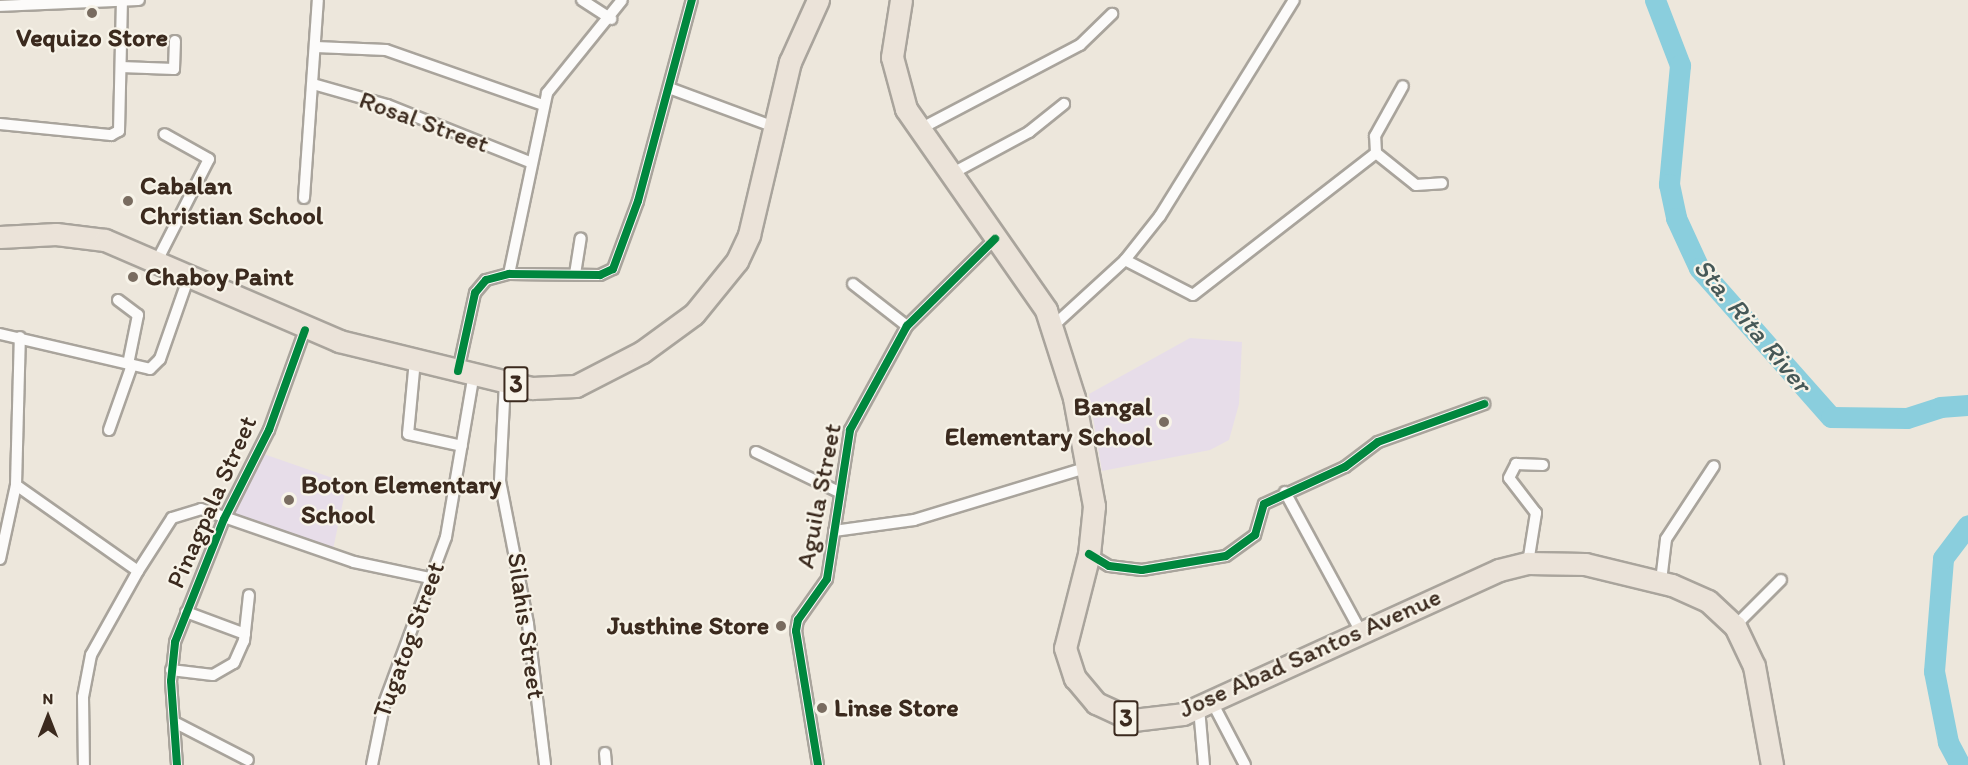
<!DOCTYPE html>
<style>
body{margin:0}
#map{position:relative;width:1968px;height:765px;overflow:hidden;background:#ede7dc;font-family:Itim,sans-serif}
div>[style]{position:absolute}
.built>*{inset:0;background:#e7dde9}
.river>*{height:21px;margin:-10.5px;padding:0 10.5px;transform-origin:10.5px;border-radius:10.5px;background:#8acedd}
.roads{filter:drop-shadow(2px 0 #a9a49c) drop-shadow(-2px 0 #a9a49c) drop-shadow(0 2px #a9a49c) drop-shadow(0 -2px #a9a49c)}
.street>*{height:10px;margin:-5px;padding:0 5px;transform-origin:5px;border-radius:5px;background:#fcfbfa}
.highway>*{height:21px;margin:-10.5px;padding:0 10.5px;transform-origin:10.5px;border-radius:10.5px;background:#ebe3d9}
.cycleway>*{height:8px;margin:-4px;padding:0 4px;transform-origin:4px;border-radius:4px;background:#00873e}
.dots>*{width:16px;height:16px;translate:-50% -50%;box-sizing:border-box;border:3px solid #f7f3e8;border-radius:50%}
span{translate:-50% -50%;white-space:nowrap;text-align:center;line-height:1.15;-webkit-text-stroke:4.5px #f7f3e8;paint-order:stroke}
.shield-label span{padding:2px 4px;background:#f7f3e8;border:2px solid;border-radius:4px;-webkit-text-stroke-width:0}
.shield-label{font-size:24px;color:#3b2a1e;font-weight:700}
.poi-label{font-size:26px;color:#3b2a1e;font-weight:700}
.left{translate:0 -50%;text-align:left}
.right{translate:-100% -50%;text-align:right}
.street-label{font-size:26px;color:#3b2a1e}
.water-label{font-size:27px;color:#465857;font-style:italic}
.north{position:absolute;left:18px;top:687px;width:60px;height:60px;-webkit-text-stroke:4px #f7f3e8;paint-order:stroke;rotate:0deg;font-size:16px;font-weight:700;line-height:24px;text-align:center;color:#3b2a1e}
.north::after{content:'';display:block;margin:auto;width:21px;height:27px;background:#3b2a1e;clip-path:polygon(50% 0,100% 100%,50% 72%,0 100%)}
</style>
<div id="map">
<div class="built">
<div style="clip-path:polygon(1190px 338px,1242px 342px,1239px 404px,1229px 440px,1210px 450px,1102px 471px,1089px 394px)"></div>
<div style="clip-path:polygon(258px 452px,347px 483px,332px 554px,225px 518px)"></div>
</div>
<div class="river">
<div style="left:1655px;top:0;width:70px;rotate:69deg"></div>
<div style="left:1680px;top:65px;width:120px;rotate:95.3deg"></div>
<div style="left:1669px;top:184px;width:35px;rotate:78deg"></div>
<div style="left:1676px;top:218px;width:55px;rotate:65.3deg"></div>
<div style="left:1699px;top:268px;width:199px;rotate:48.5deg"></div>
<div style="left:1831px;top:417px;width:76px;rotate:0.8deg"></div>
<div style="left:1907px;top:418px;width:35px;rotate:-18deg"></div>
<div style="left:1940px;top:407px;width:28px;rotate:-4deg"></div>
<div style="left:1960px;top:765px;width:26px;rotate:-118deg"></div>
<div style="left:1948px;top:742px;width:72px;rotate:-101.2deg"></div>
<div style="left:1934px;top:671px;width:113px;rotate:-85.4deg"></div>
<div style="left:1943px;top:558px;width:41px;rotate:-52.9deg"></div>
</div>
<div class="roads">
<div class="street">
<div style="left:582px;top:0;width:35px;rotate:33deg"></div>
<div style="left:0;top:6px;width:139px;rotate:-2.5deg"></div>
<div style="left:316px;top:47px;width:70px;rotate:2.5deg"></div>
<div style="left:386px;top:50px;width:166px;rotate:19.3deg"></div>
<div style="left:121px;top:67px;width:53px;rotate:2.2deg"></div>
<div style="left:174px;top:69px;width:28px;rotate:-88deg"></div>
<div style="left:313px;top:84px;width:77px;rotate:15.8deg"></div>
<div style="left:387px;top:105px;width:156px;rotate:21.8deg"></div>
<div style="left:669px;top:88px;width:110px;rotate:20.3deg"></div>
<div style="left:0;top:124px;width:112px;rotate:5.7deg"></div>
<div style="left:111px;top:135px;width:9px;rotate:-27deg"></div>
<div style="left:119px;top:131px;width:130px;rotate:-88.7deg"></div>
<div style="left:918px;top:130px;width:183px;rotate:-27.7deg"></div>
<div style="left:1080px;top:45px;width:45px;rotate:-44.1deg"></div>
<div style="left:1376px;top:153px;width:51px;rotate:38.7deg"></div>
<div style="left:1416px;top:185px;width:26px;rotate:-4deg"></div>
<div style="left:951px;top:174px;width:89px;rotate:-28.3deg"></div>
<div style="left:1029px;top:132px;width:45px;rotate:-38.7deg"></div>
<div style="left:304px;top:198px;width:198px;rotate:-86deg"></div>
<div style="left:158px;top:259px;width:112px;rotate:-63deg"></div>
<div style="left:209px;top:159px;width:51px;rotate:-150.9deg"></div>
<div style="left:1125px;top:260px;width:76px;rotate:27.2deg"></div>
<div style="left:1193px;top:295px;width:232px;rotate:-37.8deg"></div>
<div style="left:1376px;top:153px;width:17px;rotate:-93deg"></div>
<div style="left:1375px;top:136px;width:57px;rotate:-60.8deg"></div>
<div style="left:509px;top:274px;width:185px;rotate:-78.1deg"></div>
<div style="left:547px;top:93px;width:119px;rotate:-51.1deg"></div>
<div style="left:575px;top:274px;width:36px;rotate:-81deg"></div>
<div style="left:853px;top:284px;width:68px;rotate:37.9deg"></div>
<div style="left:118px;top:300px;width:25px;rotate:37deg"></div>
<div style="left:138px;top:315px;width:50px;rotate:101.5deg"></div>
<div style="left:1052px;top:327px;width:99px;rotate:-42.5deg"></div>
<div style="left:1125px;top:260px;width:56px;rotate:-51.5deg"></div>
<div style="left:1160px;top:216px;width:254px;rotate:-58.2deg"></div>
<div style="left:0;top:334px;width:154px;rotate:13.1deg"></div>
<div style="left:150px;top:369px;width:14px;rotate:-45deg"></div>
<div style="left:160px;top:359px;width:88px;rotate:-70.7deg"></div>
<div style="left:415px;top:360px;width:74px;rotate:95.4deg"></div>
<div style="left:408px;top:434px;width:55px;rotate:12.5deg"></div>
<div style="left:458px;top:371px;width:80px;rotate:-77.7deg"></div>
<div style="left:475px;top:293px;width:17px;rotate:-50deg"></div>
<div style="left:486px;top:280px;width:24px;rotate:-15deg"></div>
<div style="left:509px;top:274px;width:91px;rotate:0.6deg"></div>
<div style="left:600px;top:275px;width:14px;rotate:-25deg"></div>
<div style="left:613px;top:269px;width:72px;rotate:-69.8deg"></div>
<div style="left:638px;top:201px;width:208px;rotate:-75deg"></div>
<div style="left:505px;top:382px;width:99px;rotate:92.9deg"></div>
<div style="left:500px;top:481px;width:146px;rotate:78.9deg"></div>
<div style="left:528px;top:624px;width:142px;rotate:83.1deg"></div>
<div style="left:109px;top:430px;width:69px;rotate:-70.5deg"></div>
<div style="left:756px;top:452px;width:92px;rotate:25.7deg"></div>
<div style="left:16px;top:485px;width:149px;rotate:35.2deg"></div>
<div style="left:138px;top:571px;width:96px;rotate:119.2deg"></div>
<div style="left:91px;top:655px;width:43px;rotate:100.8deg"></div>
<div style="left:83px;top:697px;width:68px;rotate:89.2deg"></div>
<div style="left:1285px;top:492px;width:159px;rotate:61.5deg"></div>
<div style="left:834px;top:531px;width:81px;rotate:-7.8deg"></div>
<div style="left:914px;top:520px;width:182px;rotate:-16.9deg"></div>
<div style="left:1089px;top:554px;width:23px;rotate:31deg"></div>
<div style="left:1109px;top:566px;width:33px;rotate:7deg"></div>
<div style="left:1142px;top:570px;width:85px;rotate:-9.5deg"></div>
<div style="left:1226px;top:556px;width:36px;rotate:-36deg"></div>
<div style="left:1255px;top:535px;width:32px;rotate:-74deg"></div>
<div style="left:1264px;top:504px;width:89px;rotate:-24.6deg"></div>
<div style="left:1345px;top:467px;width:41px;rotate:-37.1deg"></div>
<div style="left:1378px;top:442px;width:113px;rotate:-19.7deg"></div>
<div style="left:0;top:559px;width:76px;rotate:-77.8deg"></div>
<div style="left:16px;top:485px;width:148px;rotate:-88.5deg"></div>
<div style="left:1528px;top:563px;width:51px;rotate:-80.9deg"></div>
<div style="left:1536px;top:513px;width:44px;rotate:-127.6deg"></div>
<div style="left:1509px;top:478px;width:16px;rotate:-63deg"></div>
<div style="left:1516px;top:464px;width:27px;rotate:2deg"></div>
<div style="left:138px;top:571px;width:63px;rotate:-57.3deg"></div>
<div style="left:172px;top:518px;width:30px;rotate:-17deg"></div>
<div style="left:201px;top:509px;width:162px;rotate:19.1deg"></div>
<div style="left:354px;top:562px;width:78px;rotate:11.9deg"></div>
<div style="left:1661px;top:581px;width:42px;rotate:-83.2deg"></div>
<div style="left:1666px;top:539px;width:87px;rotate:-56.7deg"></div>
<div style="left:186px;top:612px;width:63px;rotate:20.4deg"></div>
<div style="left:1735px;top:626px;width:65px;rotate:-45deg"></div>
<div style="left:171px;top:670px;width:42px;rotate:6.8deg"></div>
<div style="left:213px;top:675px;width:24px;rotate:-30deg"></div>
<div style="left:234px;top:663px;width:24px;rotate:-66deg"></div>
<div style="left:244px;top:641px;width:46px;rotate:-83.8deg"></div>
<div style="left:1212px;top:702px;width:71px;rotate:62.4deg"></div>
<div style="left:1199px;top:708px;width:57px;rotate:85deg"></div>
<div style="left:174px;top:722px;width:83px;rotate:27.2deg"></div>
<div style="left:605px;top:753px;width:12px;rotate:85deg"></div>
<div style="left:177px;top:765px;width:84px;rotate:-94.1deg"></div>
<div style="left:171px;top:681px;width:39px;rotate:-84deg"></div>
<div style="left:175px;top:642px;width:132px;rotate:-68.3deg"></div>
<div style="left:224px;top:519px;width:100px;rotate:-63.2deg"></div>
<div style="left:269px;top:430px;width:106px;rotate:-70.2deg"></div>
<div style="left:372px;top:765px;width:65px;rotate:-78.5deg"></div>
<div style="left:385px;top:701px;width:175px;rotate:-69.6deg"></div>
<div style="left:446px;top:537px;width:165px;rotate:-80.3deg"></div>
<div style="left:818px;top:765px;width:136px;rotate:-99.3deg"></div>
<div style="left:796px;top:631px;width:11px;rotate:-80deg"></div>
<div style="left:798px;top:620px;width:50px;rotate:-54.7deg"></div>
<div style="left:827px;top:579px;width:151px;rotate:-81.2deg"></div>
<div style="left:850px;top:430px;width:119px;rotate:-61.3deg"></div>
<div style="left:907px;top:326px;width:124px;rotate:-44.7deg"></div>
</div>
<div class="highway">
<div style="left:901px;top:0;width:58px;rotate:99deg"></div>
<div style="left:892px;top:57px;width:54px;rotate:74.9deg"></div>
<div style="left:906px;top:109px;width:245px;rotate:55.1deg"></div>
<div style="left:1046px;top:310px;width:92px;rotate:72.3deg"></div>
<div style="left:1074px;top:398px;width:110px;rotate:79.5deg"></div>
<div style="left:1094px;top:506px;width:48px;rotate:95.9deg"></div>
<div style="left:1089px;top:554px;width:97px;rotate:104.3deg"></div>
<div style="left:1065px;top:648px;width:32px;rotate:72deg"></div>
<div style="left:1075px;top:678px;width:33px;rotate:50deg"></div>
<div style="left:1096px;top:703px;width:41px;rotate:24.7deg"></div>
<div style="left:1133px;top:720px;width:50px;rotate:-6.8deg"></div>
<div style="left:1183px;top:714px;width:347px;rotate:-24.5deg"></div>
<div style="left:1499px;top:570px;width:30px;rotate:-14deg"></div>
<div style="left:1528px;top:563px;width:57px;rotate:1deg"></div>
<div style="left:1585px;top:564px;width:89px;rotate:13.6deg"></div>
<div style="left:1672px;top:585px;width:39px;rotate:24deg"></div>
<div style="left:1708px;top:601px;width:37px;rotate:43deg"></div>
<div style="left:1735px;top:626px;width:44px;rotate:64.6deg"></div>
<div style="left:1754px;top:666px;width:101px;rotate:79.7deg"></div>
<div style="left:0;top:237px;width:56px;rotate:-3.1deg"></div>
<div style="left:56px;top:234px;width:49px;rotate:7deg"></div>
<div style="left:105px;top:240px;width:255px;rotate:23.3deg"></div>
<div style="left:339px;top:341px;width:199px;rotate:13.7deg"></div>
<div style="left:532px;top:388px;width:44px;rotate:-2.6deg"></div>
<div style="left:576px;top:386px;width:74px;rotate:-27.3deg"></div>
<div style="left:642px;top:352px;width:64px;rotate:-36.2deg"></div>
<div style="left:694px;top:314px;width:68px;rotate:-50.9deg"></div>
<div style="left:737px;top:261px;width:29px;rotate:-65deg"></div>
<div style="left:749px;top:235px;width:178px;rotate:-76.7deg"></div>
<div style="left:790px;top:62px;width:68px;rotate:-65.7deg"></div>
</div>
</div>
<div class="cycleway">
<div style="left:458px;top:371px;width:80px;rotate:-77.7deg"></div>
<div style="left:475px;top:293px;width:17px;rotate:-50deg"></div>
<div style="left:486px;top:280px;width:24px;rotate:-15deg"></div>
<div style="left:509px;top:274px;width:91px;rotate:0.6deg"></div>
<div style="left:600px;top:275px;width:14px;rotate:-25deg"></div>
<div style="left:613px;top:269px;width:72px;rotate:-69.8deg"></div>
<div style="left:638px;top:201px;width:208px;rotate:-75deg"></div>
<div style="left:1089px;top:554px;width:23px;rotate:31deg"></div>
<div style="left:1109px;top:566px;width:33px;rotate:7deg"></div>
<div style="left:1142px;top:570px;width:85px;rotate:-9.5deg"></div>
<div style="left:1226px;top:556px;width:36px;rotate:-36deg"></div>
<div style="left:1255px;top:535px;width:32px;rotate:-74deg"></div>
<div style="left:1264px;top:504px;width:89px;rotate:-24.6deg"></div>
<div style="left:1345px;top:467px;width:41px;rotate:-37.1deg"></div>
<div style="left:1378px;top:442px;width:113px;rotate:-19.7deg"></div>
<div style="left:177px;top:765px;width:84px;rotate:-94.1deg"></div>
<div style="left:171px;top:681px;width:39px;rotate:-84deg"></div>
<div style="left:175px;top:642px;width:132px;rotate:-68.3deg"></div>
<div style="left:224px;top:519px;width:100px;rotate:-63.2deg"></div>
<div style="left:269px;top:430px;width:106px;rotate:-70.2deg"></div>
<div style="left:818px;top:765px;width:136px;rotate:-99.3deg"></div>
<div style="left:796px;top:631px;width:11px;rotate:-80deg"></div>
<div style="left:798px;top:620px;width:50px;rotate:-54.7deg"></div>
<div style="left:827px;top:579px;width:151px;rotate:-81.2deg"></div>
<div style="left:850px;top:430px;width:119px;rotate:-61.3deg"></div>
<div style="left:907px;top:326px;width:124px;rotate:-44.7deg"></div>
</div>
<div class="dots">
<div style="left:92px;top:13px;background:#796c60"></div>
<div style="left:128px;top:201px;background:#796c60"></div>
<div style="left:133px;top:277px;background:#796c60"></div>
<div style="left:1164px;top:422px;background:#796c60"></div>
<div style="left:289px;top:500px;background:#796c60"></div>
<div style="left:781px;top:626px;background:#796c60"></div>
<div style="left:822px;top:708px;background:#796c60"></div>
</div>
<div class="shield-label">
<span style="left:516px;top:384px">3</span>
<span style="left:1126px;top:718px">3</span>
</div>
<div class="poi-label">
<span style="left:92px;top:38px">Vequizo Store</span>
<span class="left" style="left:140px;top:201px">Cabalan<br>Christian School</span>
<span class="left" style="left:145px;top:277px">Chaboy Paint</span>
<span class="right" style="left:1152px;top:422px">Bangal<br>Elementary School</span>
<span class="left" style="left:301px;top:500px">Boton Elementary<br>School</span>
<span class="right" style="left:769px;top:626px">Justhine Store</span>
<span class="left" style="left:834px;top:708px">Linse Store</span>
</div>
<div class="street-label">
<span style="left:424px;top:122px;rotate:20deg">Rosal Street</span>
<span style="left:819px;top:496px;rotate:-79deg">Aguila Street</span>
<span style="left:212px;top:502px;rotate:-66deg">Pinagpala Street</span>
<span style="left:526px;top:626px;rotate:82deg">Silahis Street</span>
<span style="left:409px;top:640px;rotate:-70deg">Tugatog Street</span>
<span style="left:1310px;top:653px;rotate:-24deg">Jose Abad Santos Avenue</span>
</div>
<div class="water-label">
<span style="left:1753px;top:325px;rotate:50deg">Sta. Rita River</span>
</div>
<div class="north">N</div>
</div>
